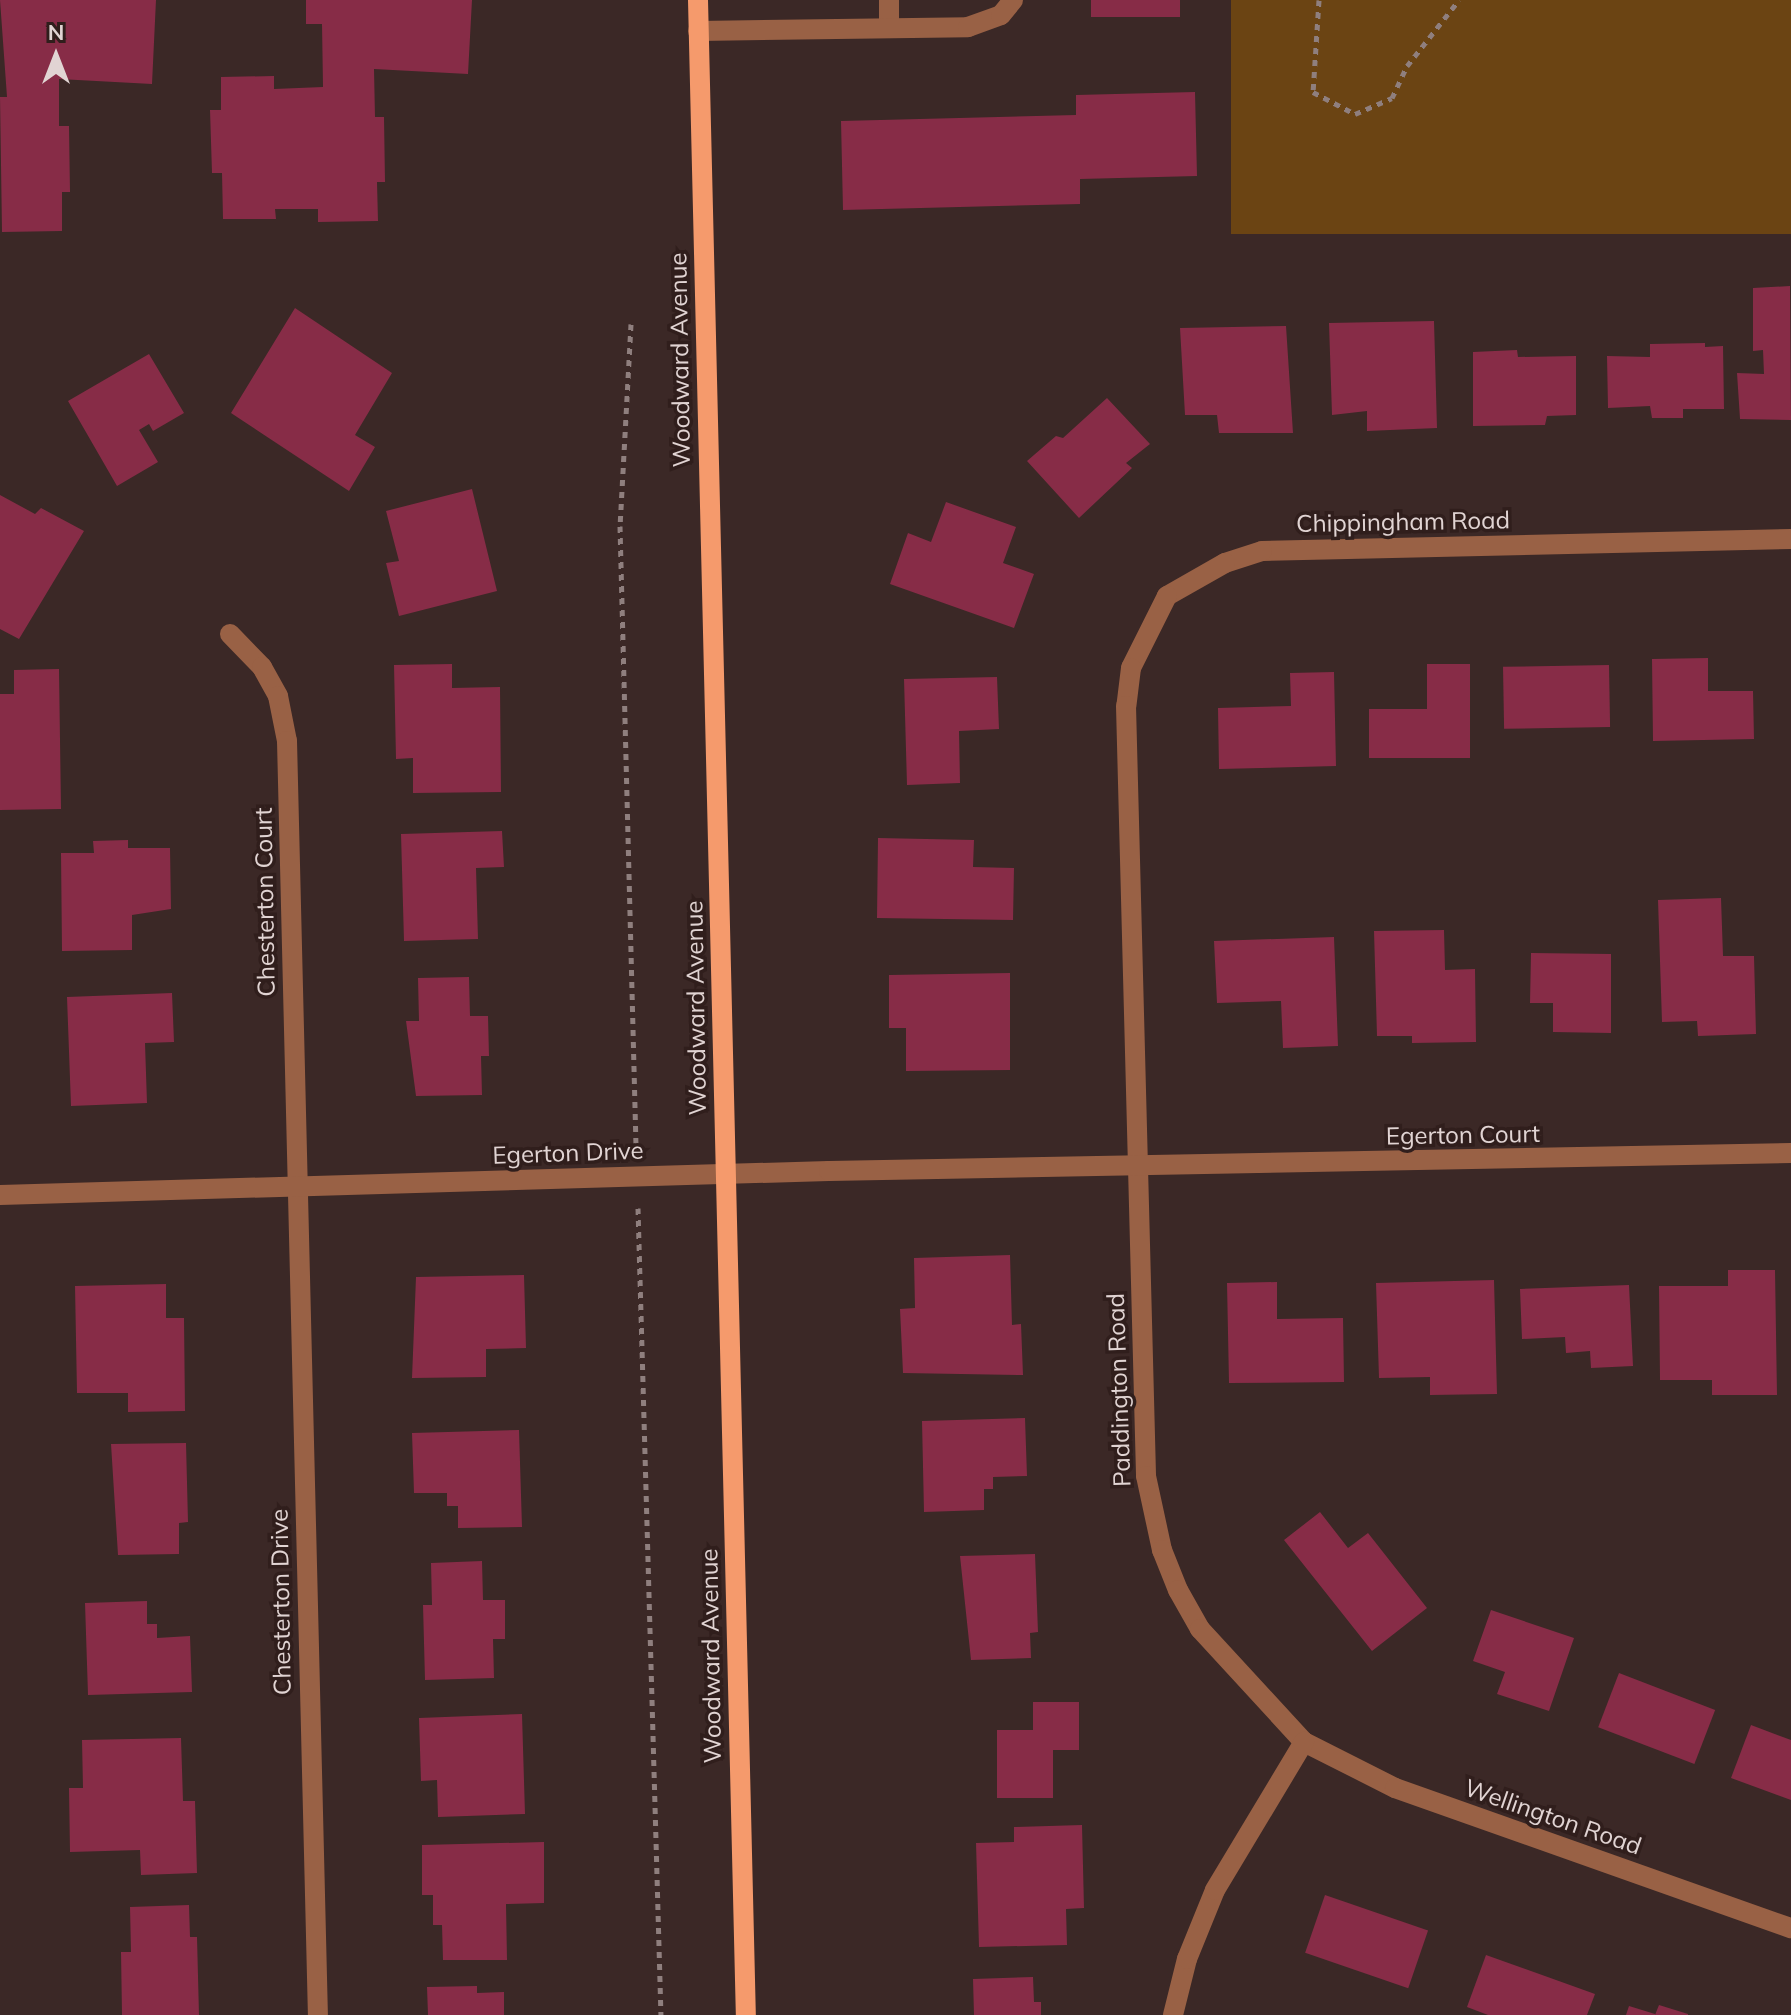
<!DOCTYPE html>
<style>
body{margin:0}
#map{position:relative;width:1791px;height:2015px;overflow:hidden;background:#3b2826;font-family:Mulish,sans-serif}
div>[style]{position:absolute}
.green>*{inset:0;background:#6b4413;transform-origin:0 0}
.building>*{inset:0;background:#872c47;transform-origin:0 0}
.path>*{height:5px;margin-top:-2.5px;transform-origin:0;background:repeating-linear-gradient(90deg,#8f7f7e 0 6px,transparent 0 12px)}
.minor>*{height:20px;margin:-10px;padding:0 10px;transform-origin:10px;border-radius:10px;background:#996145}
.major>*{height:20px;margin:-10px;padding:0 10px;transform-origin:10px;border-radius:10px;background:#f59a6c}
span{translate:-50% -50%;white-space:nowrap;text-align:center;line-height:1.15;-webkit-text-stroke:7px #301e1c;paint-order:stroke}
.street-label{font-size:24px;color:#e1d4d3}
.north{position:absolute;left:16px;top:16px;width:80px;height:80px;-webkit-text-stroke:6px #301e1c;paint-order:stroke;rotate:0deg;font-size:22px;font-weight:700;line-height:32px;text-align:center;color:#e1d4d3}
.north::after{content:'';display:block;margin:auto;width:28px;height:36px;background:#e1d4d3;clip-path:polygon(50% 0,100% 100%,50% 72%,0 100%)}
</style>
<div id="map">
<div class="green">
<div style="left:1231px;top:0;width:560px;height:234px"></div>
</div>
<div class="building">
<div style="clip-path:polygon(0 0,156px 0,152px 84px,59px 79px,59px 126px,69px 126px,70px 192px,62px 192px,62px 231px,2px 232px,0 97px,7px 97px)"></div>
<div style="clip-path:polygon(306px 0,472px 0,468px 74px,374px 69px,375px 117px,384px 117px,385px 182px,377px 182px,378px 221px,318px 222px,318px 209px,275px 209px,276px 219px,223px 219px,222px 173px,212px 173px,210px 110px,221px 110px,221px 77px,274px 76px,274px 89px,323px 87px,322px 24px,306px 24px)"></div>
<div style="left:1091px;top:0;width:89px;height:17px"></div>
<div style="clip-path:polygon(1195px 92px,1197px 176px,1080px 179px,1080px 204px,843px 210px,841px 121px,1076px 115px,1076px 95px)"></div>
<div style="clip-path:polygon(1790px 286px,1791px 420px,1740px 419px,1737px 373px,1764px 374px,1763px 350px,1753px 351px,1753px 288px)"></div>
<div style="clip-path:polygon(295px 308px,392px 373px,355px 435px,375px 447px,349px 491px,231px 413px)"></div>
<div style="clip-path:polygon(1434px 321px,1437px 428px,1367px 431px,1367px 411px,1332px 415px,1329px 323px)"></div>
<div style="clip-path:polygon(1286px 326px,1293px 433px,1219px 433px,1217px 415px,1185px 415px,1180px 328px)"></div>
<div style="clip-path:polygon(1705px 343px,1705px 347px,1723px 346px,1724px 409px,1683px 409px,1683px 418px,1652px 418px,1650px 406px,1608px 408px,1607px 356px,1650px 357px,1650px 344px)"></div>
<div style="clip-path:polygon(1517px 350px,1518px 357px,1576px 356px,1576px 415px,1547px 416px,1545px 425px,1473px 426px,1473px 352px)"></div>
<div style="clip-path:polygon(149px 354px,184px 413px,153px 431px,149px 424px,139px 430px,158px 462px,117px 486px,68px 401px)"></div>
<div style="clip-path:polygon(1107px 398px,1150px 444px,1126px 463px,1132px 468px,1079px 518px,1027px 461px,1056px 436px,1063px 438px)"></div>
<div style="clip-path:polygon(472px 489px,497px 591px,399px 616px,386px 563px,399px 561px,386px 511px)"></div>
<div style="clip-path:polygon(0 495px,35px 514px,41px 508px,84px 531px,19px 639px,0 629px)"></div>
<div style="clip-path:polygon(946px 502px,1016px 527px,1003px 563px,1034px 574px,1014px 628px,890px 584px,908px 533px,931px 542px)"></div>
<div style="clip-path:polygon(1708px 658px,1708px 691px,1753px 691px,1754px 739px,1653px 741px,1652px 659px)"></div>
<div style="clip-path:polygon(452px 664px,452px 688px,500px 687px,501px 792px,413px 793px,413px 758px,396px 759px,394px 665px)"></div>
<div style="clip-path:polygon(1427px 664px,1470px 664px,1470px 758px,1369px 758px,1369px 709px,1427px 709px)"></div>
<div style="left:1609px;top:665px;width:62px;height:106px;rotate:89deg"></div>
<div style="clip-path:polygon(59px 669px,61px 809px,0 810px,0 694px,14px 694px,14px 670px)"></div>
<div style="clip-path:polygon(1334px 672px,1336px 766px,1219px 769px,1218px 708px,1291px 706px,1290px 673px)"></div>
<div style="clip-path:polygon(997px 677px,999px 729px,959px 731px,960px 783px,907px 785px,904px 679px)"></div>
<div style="clip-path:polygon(502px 831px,504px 867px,476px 868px,478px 939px,404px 941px,401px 834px)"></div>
<div style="clip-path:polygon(878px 838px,974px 840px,973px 867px,1014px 868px,1013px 920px,877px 918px)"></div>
<div style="clip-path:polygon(128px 840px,128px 848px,170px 848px,171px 909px,132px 915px,132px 950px,62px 951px,61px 853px,94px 853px,93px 841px)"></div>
<div style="clip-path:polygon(1721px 898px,1723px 956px,1754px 956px,1756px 1034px,1698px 1036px,1697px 1021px,1662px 1022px,1658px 900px)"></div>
<div style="clip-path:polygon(1444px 930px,1445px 970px,1475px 969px,1476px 1042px,1412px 1043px,1412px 1036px,1377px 1036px,1374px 931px)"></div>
<div style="clip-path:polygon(1334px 937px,1338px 1046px,1283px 1048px,1281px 1001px,1217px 1003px,1214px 941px)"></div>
<div style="clip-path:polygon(1531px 953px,1611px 954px,1611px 1033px,1553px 1032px,1553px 1003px,1530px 1003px)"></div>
<div style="clip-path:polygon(1010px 973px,1010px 1070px,906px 1071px,906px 1028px,889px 1028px,889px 975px)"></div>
<div style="clip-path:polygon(469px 977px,470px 1016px,488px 1016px,489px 1056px,481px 1056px,482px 1095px,416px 1096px,406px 1021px,419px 1021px,418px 978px)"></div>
<div style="clip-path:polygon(172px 993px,174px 1042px,145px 1043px,147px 1103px,71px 1106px,67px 997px)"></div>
<div style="clip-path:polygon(1010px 1255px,1012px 1325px,1021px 1324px,1023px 1375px,903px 1373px,900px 1309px,915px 1308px,914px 1258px)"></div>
<div style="clip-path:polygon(1728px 1270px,1775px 1270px,1777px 1395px,1712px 1395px,1712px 1380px,1660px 1380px,1659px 1286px,1728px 1286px)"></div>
<div style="clip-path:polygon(524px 1275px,526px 1348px,486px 1349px,486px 1377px,412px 1378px,416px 1277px)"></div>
<div style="clip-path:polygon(1494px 1280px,1497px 1394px,1430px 1395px,1430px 1377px,1379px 1378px,1376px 1283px)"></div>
<div style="clip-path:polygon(1277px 1282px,1277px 1319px,1343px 1318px,1344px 1382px,1229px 1383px,1227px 1283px)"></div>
<div style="clip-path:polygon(166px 1284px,166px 1318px,184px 1318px,185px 1411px,128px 1412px,128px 1393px,77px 1393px,75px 1286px)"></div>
<div style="clip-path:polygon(1629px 1285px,1633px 1366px,1591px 1368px,1590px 1351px,1566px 1353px,1565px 1337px,1522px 1339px,1520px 1289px)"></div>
<div style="clip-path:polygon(1025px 1418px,1027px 1476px,993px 1477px,993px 1489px,984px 1489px,984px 1510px,924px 1512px,922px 1421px)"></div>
<div style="clip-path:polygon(519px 1430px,522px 1527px,458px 1528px,458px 1506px,447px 1506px,447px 1493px,414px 1493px,412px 1433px)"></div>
<div style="clip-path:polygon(186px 1443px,188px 1522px,179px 1523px,179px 1554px,118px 1555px,111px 1444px)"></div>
<div style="clip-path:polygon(1320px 1512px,1348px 1548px,1368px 1533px,1427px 1608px,1372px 1651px,1284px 1540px)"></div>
<div style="clip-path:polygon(1035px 1554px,1038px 1632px,1030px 1633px,1031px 1658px,971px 1660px,960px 1556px)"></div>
<div style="clip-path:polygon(482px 1561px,483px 1600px,505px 1600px,505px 1639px,493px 1639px,494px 1678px,425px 1680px,423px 1605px,432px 1605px,431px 1563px)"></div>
<div style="clip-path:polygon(147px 1601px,147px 1624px,157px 1624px,157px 1638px,190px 1636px,192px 1692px,88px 1695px,85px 1603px)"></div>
<div style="clip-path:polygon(1491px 1610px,1574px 1638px,1549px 1711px,1497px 1694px,1505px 1672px,1473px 1661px)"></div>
<div style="left:1619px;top:1673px;width:103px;height:58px;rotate:21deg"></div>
<div style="clip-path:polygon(1033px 1702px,1079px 1702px,1079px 1750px,1053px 1750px,1053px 1798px,997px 1798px,997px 1730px,1033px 1730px)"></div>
<div style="clip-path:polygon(522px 1714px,525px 1814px,438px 1817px,437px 1780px,421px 1781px,419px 1718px)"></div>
<div style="clip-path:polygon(1751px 1725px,1791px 1740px,1791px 1800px,1731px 1778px)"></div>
<div style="clip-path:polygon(181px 1738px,183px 1801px,195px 1801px,197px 1873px,141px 1875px,140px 1850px,70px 1852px,69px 1788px,83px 1788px,82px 1740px)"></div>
<div style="clip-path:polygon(1082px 1825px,1084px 1908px,1066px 1909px,1067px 1945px,979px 1947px,976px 1843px,1014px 1842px,1014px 1827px)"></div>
<div style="clip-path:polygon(544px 1842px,544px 1903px,506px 1904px,507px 1960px,443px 1960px,442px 1925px,433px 1925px,433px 1895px,422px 1895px,422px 1845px)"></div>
<div style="left:1325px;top:1895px;width:109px;height:61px;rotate:19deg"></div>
<div style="clip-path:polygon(189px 1905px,190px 1937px,197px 1937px,199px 2015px,122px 2015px,121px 1952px,131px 1952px,130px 1907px)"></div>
<div style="clip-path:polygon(1486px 1955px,1595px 1994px,1587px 2015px,1488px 2015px,1467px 2007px)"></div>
<div style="clip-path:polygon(1033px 1977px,1034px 2002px,1041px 2002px,1041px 2015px,974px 2015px,973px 1979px)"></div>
<div style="clip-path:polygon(477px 1986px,477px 1993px,504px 1992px,504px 2015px,428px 2015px,427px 1987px)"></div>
<div style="clip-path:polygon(1659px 2005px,1688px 2014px,1688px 2015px,1655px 2015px)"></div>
<div style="clip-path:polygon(1629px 2006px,1655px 2014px,1655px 2015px,1626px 2015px)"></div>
</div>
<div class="path">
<div style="left:1319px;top:0;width:92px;rotate:93.7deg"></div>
<div style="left:1313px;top:92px;width:47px;rotate:27.6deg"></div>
<div style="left:1355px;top:114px;width:40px;rotate:-23.4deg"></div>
<div style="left:1392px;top:98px;width:35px;rotate:-65deg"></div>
<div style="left:1407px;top:66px;width:84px;rotate:-51.8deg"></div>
<div style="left:631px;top:324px;width:202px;rotate:93.1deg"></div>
<div style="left:620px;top:526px;width:620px;rotate:88.52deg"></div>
<div style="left:638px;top:1208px;width:807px;rotate:88.37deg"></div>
</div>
<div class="minor">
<div style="left:889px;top:0;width:28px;rotate:90deg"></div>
<div style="left:698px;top:31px;width:270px;rotate:-0.8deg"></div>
<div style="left:968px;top:27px;width:35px;rotate:-20deg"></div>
<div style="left:1001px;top:15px;width:19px;rotate:-51deg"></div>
<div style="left:1791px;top:539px;width:529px;rotate:178.7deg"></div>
<div style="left:1262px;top:551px;width:39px;rotate:162deg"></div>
<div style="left:1225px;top:563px;width:67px;rotate:150.4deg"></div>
<div style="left:1167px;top:596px;width:80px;rotate:116.6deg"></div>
<div style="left:1131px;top:668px;width:38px;rotate:97deg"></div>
<div style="left:1126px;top:706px;width:770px;rotate:88.51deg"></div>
<div style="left:1146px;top:1476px;width:76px;rotate:77.8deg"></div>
<div style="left:1162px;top:1550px;width:43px;rotate:68.2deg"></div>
<div style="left:1178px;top:1590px;width:45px;rotate:60.6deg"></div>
<div style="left:1200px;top:1629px;width:154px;rotate:47.4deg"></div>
<div style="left:1304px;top:1742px;width:102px;rotate:26.8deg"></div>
<div style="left:1395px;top:1788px;width:420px;rotate:19.5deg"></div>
<div style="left:230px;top:634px;width:46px;rotate:45.9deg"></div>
<div style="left:262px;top:667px;width:33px;rotate:61deg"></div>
<div style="left:278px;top:696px;width:46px;rotate:78.7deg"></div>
<div style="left:287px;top:741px;width:1274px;rotate:88.61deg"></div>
<div style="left:0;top:1195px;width:829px;rotate:-1.66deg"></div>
<div style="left:829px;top:1171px;width:962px;rotate:-1.07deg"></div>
<div style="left:1173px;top:2015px;width:58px;rotate:-76deg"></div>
<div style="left:1187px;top:1959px;width:74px;rotate:-67.9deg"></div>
<div style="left:1215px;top:1890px;width:173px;rotate:-59deg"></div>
</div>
<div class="major">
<div style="left:698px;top:0;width:2016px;rotate:88.64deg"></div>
</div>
<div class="street-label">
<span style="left:680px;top:360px;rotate:-91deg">Woodward Avenue</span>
<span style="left:1403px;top:522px;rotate:-1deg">Chippingham Road</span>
<span style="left:265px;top:902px;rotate:-91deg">Chesterton Court</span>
<span style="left:696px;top:1008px;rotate:-91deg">Woodward Avenue</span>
<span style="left:1463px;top:1135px;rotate:-1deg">Egerton Court</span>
<span style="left:568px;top:1153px;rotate:-2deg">Egerton Drive</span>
<span style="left:1119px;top:1390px;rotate:-92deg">Paddington Road</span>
<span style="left:281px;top:1602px;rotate:-91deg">Chesterton Drive</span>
<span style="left:711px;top:1656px;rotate:-91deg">Woodward Avenue</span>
<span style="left:1553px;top:1817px;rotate:19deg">Wellington Road</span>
</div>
<div class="north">N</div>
</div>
